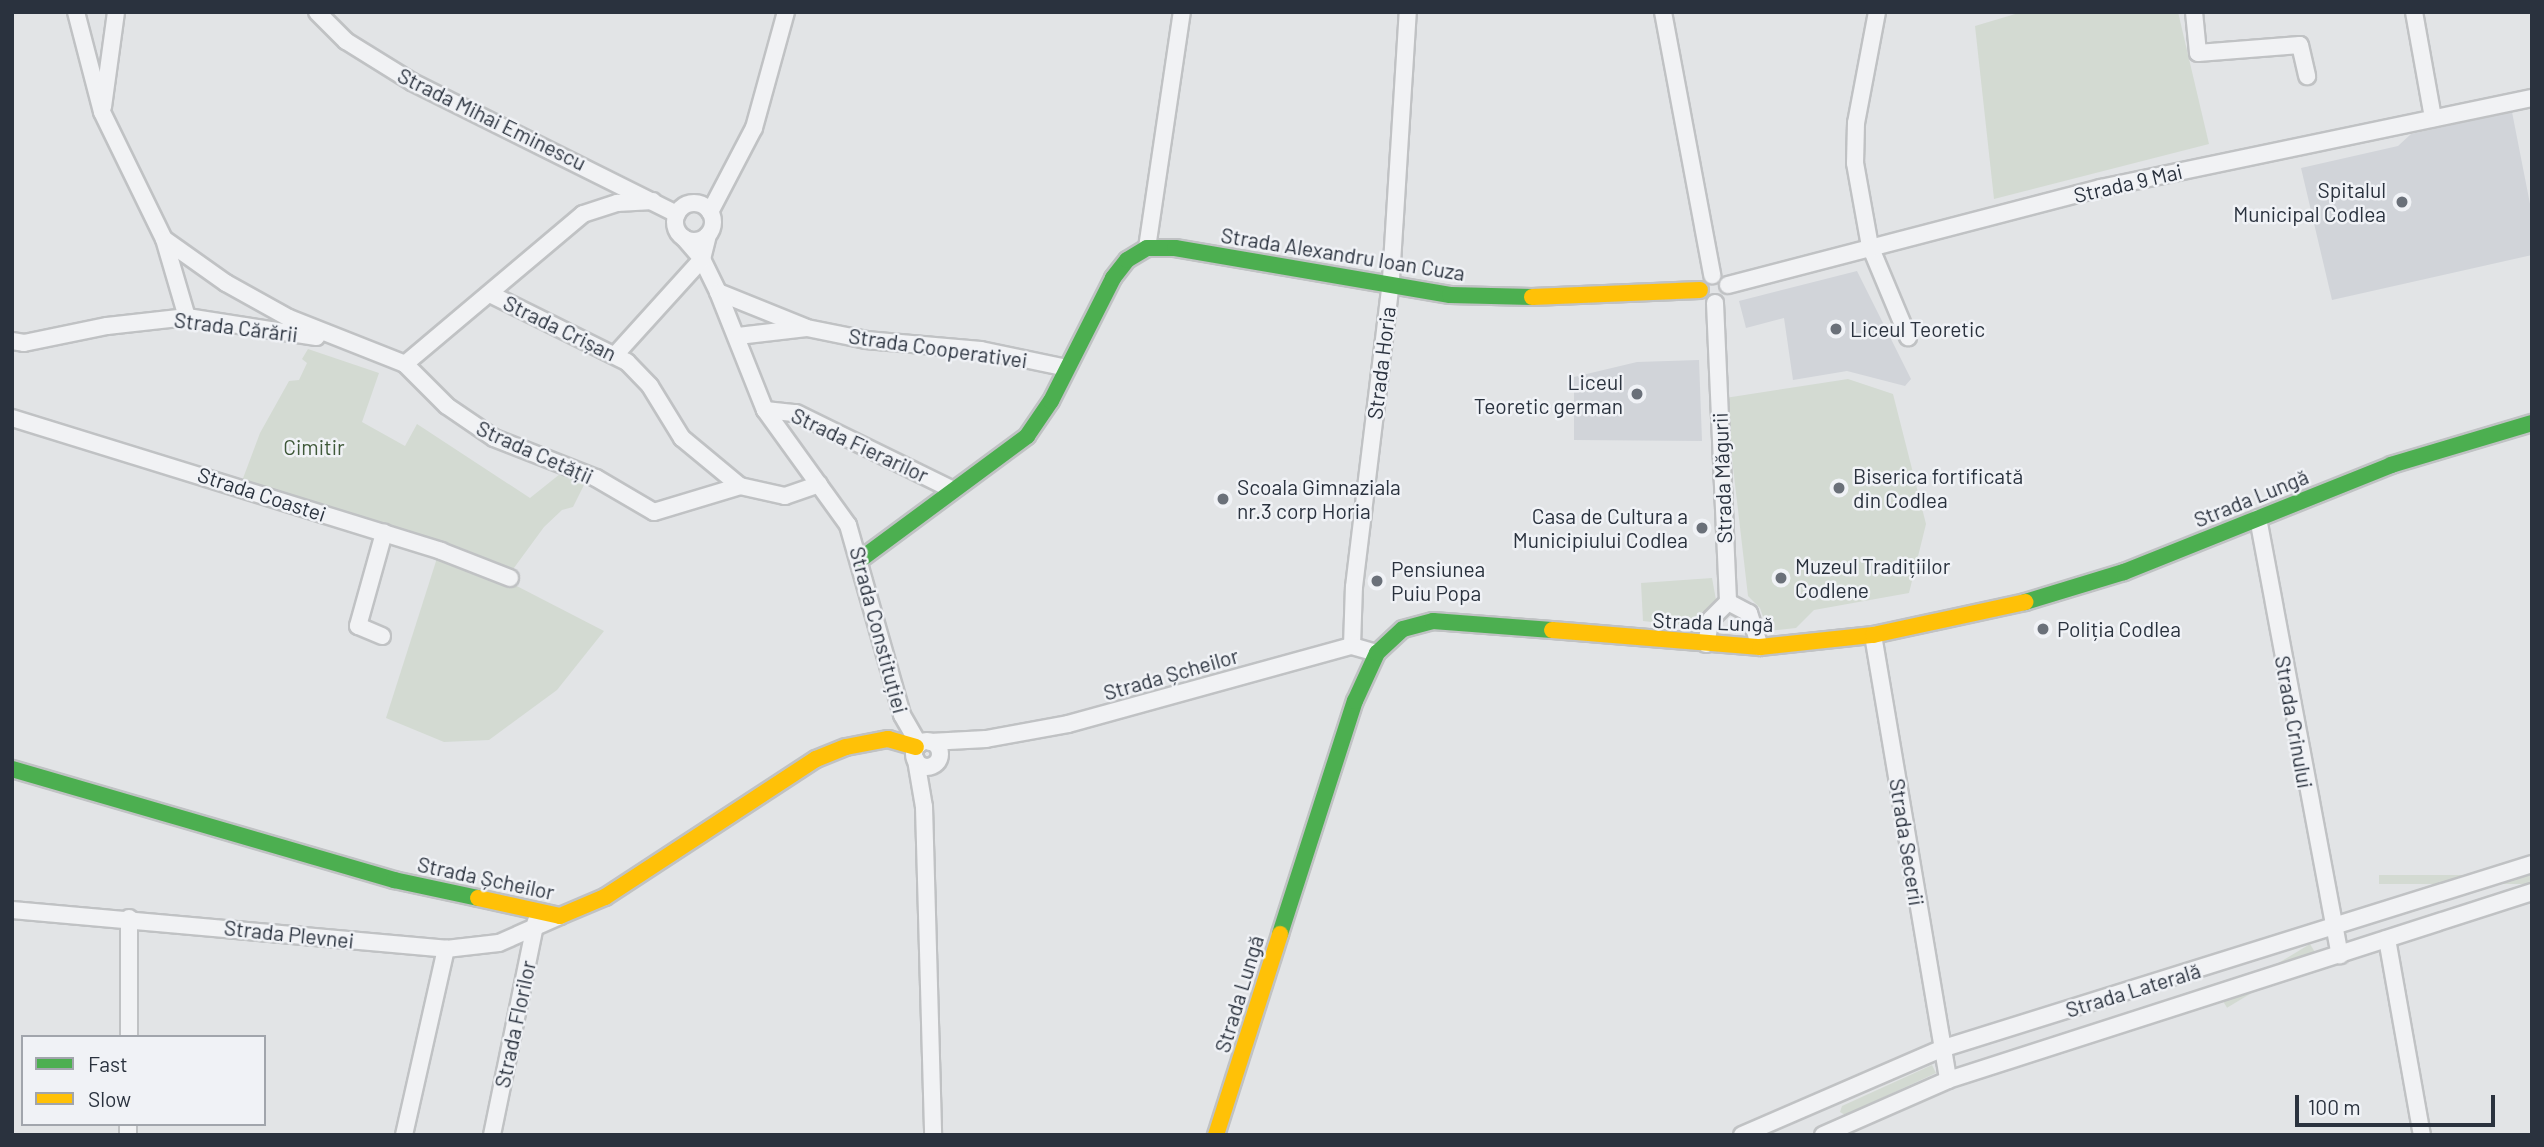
<!DOCTYPE html>
<meta charset="utf-8">
<style>
body{margin:0}
#map{position:relative;width:2544px;height:1147px;overflow:hidden;background:#e2e4e6;font-family:Barlow,sans-serif}
div>[style]{position:absolute}
.built>*{inset:0;background:#d1d4d9}
.green>*{inset:0;background:#d3dad2;transform-origin:0 0}
.roads{filter:drop-shadow(2px 0 #c0c2c4) drop-shadow(-2px 0 #c0c2c4) drop-shadow(0 2px #c0c2c4) drop-shadow(0 -2px #c0c2c4)}
.street>*{height:16px;margin:-8px;padding:0 8px;transform-origin:8px;border-radius:8px;background:#f1f2f4}
.street>.ring{margin:-8px;padding:0;box-sizing:content-box;background:none;border:16px solid #f1f2f4;border-radius:50%}
.fast>*{height:16px;margin:-8px;padding:0 8px;transform-origin:8px;border-radius:8px;background:#4caf50}
.slow>*{height:16px;margin:-8px;padding:0 8px;transform-origin:8px;border-radius:8px;background:#ffc107}
.dots>*{width:19px;height:19px;translate:-50% -50%;box-sizing:border-box;border:4px solid #f0f2f6;border-radius:50%}
span{translate:-50% -50%;white-space:nowrap;text-align:center;line-height:1.15;-webkit-text-stroke:5px #f0f2f6;paint-order:stroke}
.street-label{font-size:21px;color:#2a323e}
.poi-label{font-size:21px;color:#2a323e}
.right{translate:-100% -50%;text-align:right}
.left{translate:0 -50%;text-align:left}
.park-label{font-size:21px;color:#3f5939}
.frame{position:absolute;inset:0;border:14px solid #2a323e;pointer-events:none}
.legend{position:absolute;left:21px;top:1035px;width:245px;height:91px;box-sizing:border-box;background:#f0f2f6;border:2px solid #a1a5ac;margin:0;padding:9px 12px;list-style:none;font-size:21px;color:#2a323e}
.legend li{display:flex;align-items:center;gap:14px;height:35px}
.legend b{width:35px;border:2px solid #a1a5ac}
.scale{position:absolute;left:2295px;top:1095px;width:200px;height:32px;box-sizing:border-box;border:4px solid #2a323e;border-top:0;padding-left:9px;font-size:21px;line-height:24px;white-space:nowrap;color:#2a323e;-webkit-text-stroke:5px #f0f2f6;paint-order:stroke}
</style>
<div id="map">
<div class="built">
<div style="clip-path:polygon(2512px 112px,2532px 214px,2532px 255px,2332px 300px,2301px 168px,2398px 146px,2411px 134px)"></div>
<div style="clip-path:polygon(1857px 271px,1911px 379px,1905px 386px,1847px 371px,1793px 380px,1784px 318px,1746px 328px,1739px 301px)"></div>
<div style="clip-path:polygon(1699px 360px,1702px 441px,1574px 440px,1574px 377px,1637px 362px)"></div>
</div>
<div class="green">
<div style="clip-path:polygon(2022px 12px,2178px 12px,2209px 144px,1994px 199px,1975px 26px)"></div>
<div style="clip-path:polygon(308px 349px,379px 373px,362px 422px,405px 446px,417px 424px,530px 498px,560px 474px,584px 485px,573px 507px,562px 510px,544px 527px,511px 572px,441px 545px,242px 481px,260px 433px,289px 381px,299px 380px,307px 363px,302px 359px)"></div>
<div style="clip-path:polygon(1848px 379px,1893px 394px,1926px 524px,1909px 593px,1814px 610px,1796px 628px,1768px 631px,1760px 608px,1748px 596px,1725px 398px)"></div>
<div style="clip-path:polygon(438px 555px,509px 582px,604px 631px,557px 690px,489px 740px,444px 742px,386px 718px)"></div>
<div style="clip-path:polygon(1712px 578px,1716px 600px,1696px 627px,1643px 621px,1641px 583px)"></div>
<div style="left:2532px;top:875px;width:9px;height:153px;rotate:90deg"></div>
<div style="left:2310px;top:944px;width:12px;height:104px;rotate:59deg"></div>
<div style="clip-path:polygon(1932px 1065px,1936px 1073px,1845px 1115px,1840px 1112px,1842px 1106px)"></div>
</div>
<div class="roads">
<div class="street">
<div style="left:76px;top:12px;width:103px;rotate:75.4deg"></div>
<div style="left:102px;top:112px;width:141px;rotate:64deg"></div>
<div style="left:164px;top:239px;width:81px;rotate:73.6deg"></div>
<div style="left:317px;top:12px;width:41px;rotate:45deg"></div>
<div style="left:346px;top:41px;width:78px;rotate:31.8deg"></div>
<div style="left:412px;top:82px;width:296px;rotate:26.5deg"></div>
<div style="left:1663px;top:12px;width:268px;rotate:79.4deg"></div>
<div style="left:1877px;top:12px;width:113px;rotate:100.7deg"></div>
<div style="left:1856px;top:123px;width:40px;rotate:91.4deg"></div>
<div style="left:1855px;top:163px;width:84px;rotate:79.8deg"></div>
<div style="left:1870px;top:246px;width:99px;rotate:67.3deg"></div>
<div style="left:2194px;top:12px;width:41px;rotate:84.4deg"></div>
<div style="left:2198px;top:53px;width:102px;rotate:-4.5deg"></div>
<div style="left:2300px;top:45px;width:32px;rotate:77deg"></div>
<div style="left:2414px;top:12px;width:108px;rotate:79.8deg"></div>
<div style="left:103px;top:107px;width:96px;rotate:-82.2deg"></div>
<div class="ring" style="left:675px;top:203px;width:22px;height:22px"></div>
<div style="left:710px;top:212px;width:95px;rotate:-62.4deg"></div>
<div style="left:754px;top:128px;width:120px;rotate:-74.6deg"></div>
<div style="left:684px;top:238px;width:28px;rotate:49deg"></div>
<div style="left:702px;top:259px;width:37px;rotate:64deg"></div>
<div style="left:718px;top:292px;width:127px;rotate:68.3deg"></div>
<div style="left:765px;top:410px;width:142px;rotate:54.2deg"></div>
<div style="left:848px;top:525px;width:198px;rotate:74.1deg"></div>
<div style="left:902px;top:715px;width:34px;rotate:60deg"></div>
<div style="left:164px;top:239px;width:76px;rotate:35.4deg"></div>
<div style="left:226px;top:283px;width:72px;rotate:29.1deg"></div>
<div style="left:289px;top:318px;width:125px;rotate:21.6deg"></div>
<div style="left:405px;top:364px;width:59px;rotate:45deg"></div>
<div style="left:447px;top:406px;width:57px;rotate:34.2deg"></div>
<div style="left:494px;top:438px;width:110px;rotate:21.4deg"></div>
<div style="left:596px;top:478px;width:67px;rotate:30.4deg"></div>
<div style="left:654px;top:512px;width:90px;rotate:-16.8deg"></div>
<div style="left:740px;top:486px;width:46px;rotate:12.5deg"></div>
<div style="left:785px;top:496px;width:36px;rotate:-19deg"></div>
<div style="left:1147px;top:248px;width:239px;rotate:-81.6deg"></div>
<div style="left:1728px;top:285px;width:385px;rotate:-14.6deg"></div>
<div style="left:2101px;top:188px;width:440px;rotate:-11.8deg"></div>
<div style="left:718px;top:292px;width:94px;rotate:21.9deg"></div>
<div style="left:490px;top:294px;width:153px;rotate:26.4deg"></div>
<div style="left:627px;top:362px;width:33px;rotate:46deg"></div>
<div style="left:650px;top:386px;width:61px;rotate:58.4deg"></div>
<div style="left:682px;top:438px;width:75px;rotate:39.6deg"></div>
<div style="left:1715px;top:303px;width:299px;rotate:87.5deg"></div>
<div style="left:738px;top:336px;width:69px;rotate:-6.6deg"></div>
<div style="left:807px;top:328px;width:60px;rotate:11.5deg"></div>
<div style="left:866px;top:340px;width:115px;rotate:5deg"></div>
<div style="left:981px;top:350px;width:88px;rotate:11.8deg"></div>
<div style="left:12px;top:341px;width:12px;rotate:9deg"></div>
<div style="left:24px;top:343px;width:85px;rotate:-11.6deg"></div>
<div style="left:107px;top:326px;width:81px;rotate:-6.4deg"></div>
<div style="left:187px;top:317px;width:131px;rotate:8.8deg"></div>
<div style="left:616px;top:354px;width:128px;rotate:-47.8deg"></div>
<div style="left:702px;top:259px;width:25px;rotate:-76deg"></div>
<div style="left:405px;top:364px;width:233px;rotate:-40.1deg"></div>
<div style="left:583px;top:214px;width:36px;rotate:-18deg"></div>
<div style="left:617px;top:203px;width:36px;rotate:-3deg"></div>
<div style="left:765px;top:410px;width:31px;rotate:6deg"></div>
<div style="left:796px;top:413px;width:175px;rotate:26.1deg"></div>
<div style="left:12px;top:418px;width:449px;rotate:17.2deg"></div>
<div style="left:441px;top:551px;width:74px;rotate:21.4deg"></div>
<div style="left:2258px;top:518px;width:445px;rotate:79.4deg"></div>
<div style="left:1728px;top:602px;width:24px;rotate:28deg"></div>
<div style="left:1749px;top:613px;width:36px;rotate:72deg"></div>
<div style="left:1873px;top:635px;width:451px;rotate:80.4deg"></div>
<div style="left:382px;top:636px;width:26px;rotate:-157deg"></div>
<div style="left:358px;top:626px;width:97px;rotate:-74.4deg"></div>
<div style="left:1706px;top:644px;width:25px;rotate:-79deg"></div>
<div style="left:1711px;top:619px;width:24px;rotate:-45deg"></div>
<div style="left:1352px;top:646px;width:59px;rotate:-88.1deg"></div>
<div style="left:1354px;top:587px;width:310px;rotate:-83.1deg"></div>
<div style="left:1391px;top:279px;width:268px;rotate:-86.4deg"></div>
<div class="ring" style="left:914px;top:741px;width:10px;height:10px"></div>
<div style="left:930px;top:742px;width:56px;rotate:-3.1deg"></div>
<div style="left:986px;top:739px;width:83px;rotate:-10.4deg"></div>
<div style="left:1068px;top:724px;width:295px;rotate:-15.4deg"></div>
<div style="left:1352px;top:646px;width:26px;rotate:16deg"></div>
<div style="left:916px;top:760px;width:48px;rotate:80.3deg"></div>
<div style="left:924px;top:807px;width:328px;rotate:88.4deg"></div>
<div style="left:12px;top:910px;width:436px;rotate:5.1deg"></div>
<div style="left:446px;top:949px;width:53px;rotate:-6.5deg"></div>
<div style="left:499px;top:943px;width:67px;rotate:-23.9deg"></div>
<div style="left:2387px;top:939px;width:199px;rotate:79.9deg"></div>
<div style="left:129px;top:1037px;width:119px;rotate:-90deg"></div>
<div style="left:128px;top:1135px;width:11px;rotate:-90deg"></div>
<div style="left:404px;top:1135px;width:191px;rotate:-77.3deg"></div>
<div style="left:492px;top:1135px;width:218px;rotate:-78.4deg"></div>
<div style="left:1742px;top:1135px;width:217px;rotate:-23.4deg"></div>
<div style="left:1941px;top:1049px;width:619px;rotate:-17.38deg"></div>
<div style="left:1823px;top:1135px;width:137px;rotate:-23.7deg"></div>
<div style="left:1948px;top:1080px;width:614px;rotate:-17.84deg"></div>
</div>
<div class="fast">
<div style="left:861px;top:559px;width:207px;rotate:-36.5deg"></div>
<div style="left:1027px;top:436px;width:42px;rotate:-55.6deg"></div>
<div style="left:1051px;top:401px;width:138px;rotate:-63.2deg"></div>
<div style="left:1113px;top:278px;width:23px;rotate:-52deg"></div>
<div style="left:1127px;top:260px;width:23px;rotate:-31deg"></div>
<div style="left:1147px;top:248px;width:28px"></div>
<div style="left:1175px;top:248px;width:279px;rotate:9.7deg"></div>
<div style="left:1450px;top:295px;width:82px;rotate:1.4deg"></div>
<div style="left:2025px;top:602px;width:103px;rotate:-16.9deg"></div>
<div style="left:2124px;top:572px;width:288px;rotate:-21.8deg"></div>
<div style="left:2391px;top:465px;width:147px;rotate:-16.6deg"></div>
<div style="left:12px;top:769px;width:398px;rotate:16.2deg"></div>
<div style="left:394px;top:880px;width:86px;rotate:12.1deg"></div>
<div style="left:1280px;top:934px;width:245px;rotate:-72.2deg"></div>
<div style="left:1355px;top:701px;width:53px;rotate:-65.4deg"></div>
<div style="left:1377px;top:653px;width:35px;rotate:-43deg"></div>
<div style="left:1403px;top:629px;width:31px;rotate:-15deg"></div>
<div style="left:1433px;top:621px;width:119px;rotate:4.3deg"></div>
</div>
<div class="slow">
<div style="left:1532px;top:297px;width:168px;rotate:-2.4deg"></div>
<div style="left:1552px;top:630px;width:209px;rotate:4.7deg"></div>
<div style="left:1760px;top:647px;width:114px;rotate:-6.1deg"></div>
<div style="left:1873px;top:635px;width:156px;rotate:-12.2deg"></div>
<div style="left:478px;top:898px;width:84px;rotate:12.4deg"></div>
<div style="left:560px;top:916px;width:49px;rotate:-22.9deg"></div>
<div style="left:605px;top:897px;width:252px;rotate:-33.2deg"></div>
<div style="left:816px;top:759px;width:32px;rotate:-22deg"></div>
<div style="left:846px;top:747px;width:43px;rotate:-10.8deg"></div>
<div style="left:888px;top:739px;width:29px;rotate:16deg"></div>
<div style="left:1216px;top:1135px;width:211px;rotate:-72.3deg"></div>
</div>
</div>
<div class="dots">
<div style="left:2402px;top:202px;background:#6a7079"></div>
<div style="left:1836px;top:329px;background:#6a7079"></div>
<div style="left:1637px;top:394px;background:#6a7079"></div>
<div style="left:1839px;top:488px;background:#6a7079"></div>
<div style="left:1223px;top:499px;background:#6a7079"></div>
<div style="left:1702px;top:528px;background:#6a7079"></div>
<div style="left:1781px;top:578px;background:#6a7079"></div>
<div style="left:1377px;top:581px;background:#6a7079"></div>
<div style="left:2043px;top:629px;background:#6a7079"></div>
</div>
<div class="street-label">
<span style="left:492px;top:119px;rotate:26deg">Strada Mihai Eminescu</span>
<span style="left:2128px;top:183px;rotate:-13deg">Strada 9 Mai</span>
<span style="left:1343px;top:254px;rotate:9deg">Strada Alexandru Ioan Cuza</span>
<span style="left:236px;top:327px;rotate:7deg">Strada Cărării</span>
<span style="left:560px;top:328px;rotate:26deg">Strada Crișan</span>
<span style="left:938px;top:348px;rotate:8deg">Strada Cooperativei</span>
<span style="left:1381px;top:363px;rotate:-83deg">Strada Horia</span>
<span style="left:860px;top:445px;rotate:25deg">Strada Fierarilor</span>
<span style="left:535px;top:452px;rotate:24deg">Strada Cetății</span>
<span style="left:1722px;top:478px;rotate:-92deg">Strada Măgurii</span>
<span style="left:262px;top:494px;rotate:18deg">Strada Coastei</span>
<span style="left:2251px;top:498px;rotate:-22deg">Strada Lungă</span>
<span style="left:1713px;top:622px;rotate:2deg">Strada Lungă</span>
<span style="left:879px;top:630px;rotate:75deg">Strada Constituției</span>
<span style="left:1171px;top:674px;rotate:-16deg">Strada Șcheilor</span>
<span style="left:2294px;top:722px;rotate:80deg">Strada Crinului</span>
<span style="left:1907px;top:842px;rotate:81deg">Strada Secerii</span>
<span style="left:486px;top:878px;rotate:12deg">Strada Șcheilor</span>
<span style="left:289px;top:934px;rotate:6deg">Strada Plevnei</span>
<span style="left:2133px;top:990px;rotate:-17deg">Strada Laterală</span>
<span style="left:1239px;top:994px;rotate:-73deg">Strada Lungă</span>
<span style="left:515px;top:1024px;rotate:-78deg">Strada Florilor</span>
</div>
<div class="poi-label">
<span class="right" style="left:2386px;top:202px">Spitalul<br>Municipal Codlea</span>
<span class="left" style="left:1850px;top:329px">Liceul Teoretic</span>
<span class="right" style="left:1623px;top:394px">Liceul<br>Teoretic german</span>
<span class="left" style="left:1853px;top:488px">Biserica fortificată<br>din Codlea</span>
<span class="left" style="left:1237px;top:499px">Scoala Gimnaziala<br>nr.3 corp Horia</span>
<span class="right" style="left:1688px;top:528px">Casa de Cultura a<br>Municipiului Codlea</span>
<span class="left" style="left:1795px;top:578px">Muzeul Tradițiilor<br>Codlene</span>
<span class="left" style="left:1391px;top:581px">Pensiunea<br>Puiu Popa</span>
<span class="left" style="left:2057px;top:629px">Poliția Codlea</span>
</div>
<div class="park-label">
<span style="left:314px;top:447px">Cimitir</span>
</div>
<div class="frame"></div>
<ul class="legend">
<li><b style="height:9px;background:#4caf50"></b>Fast</li>
<li><b style="height:9px;background:#ffc107"></b>Slow</li>
</ul>
<div class="scale">100 m</div>
</div>
